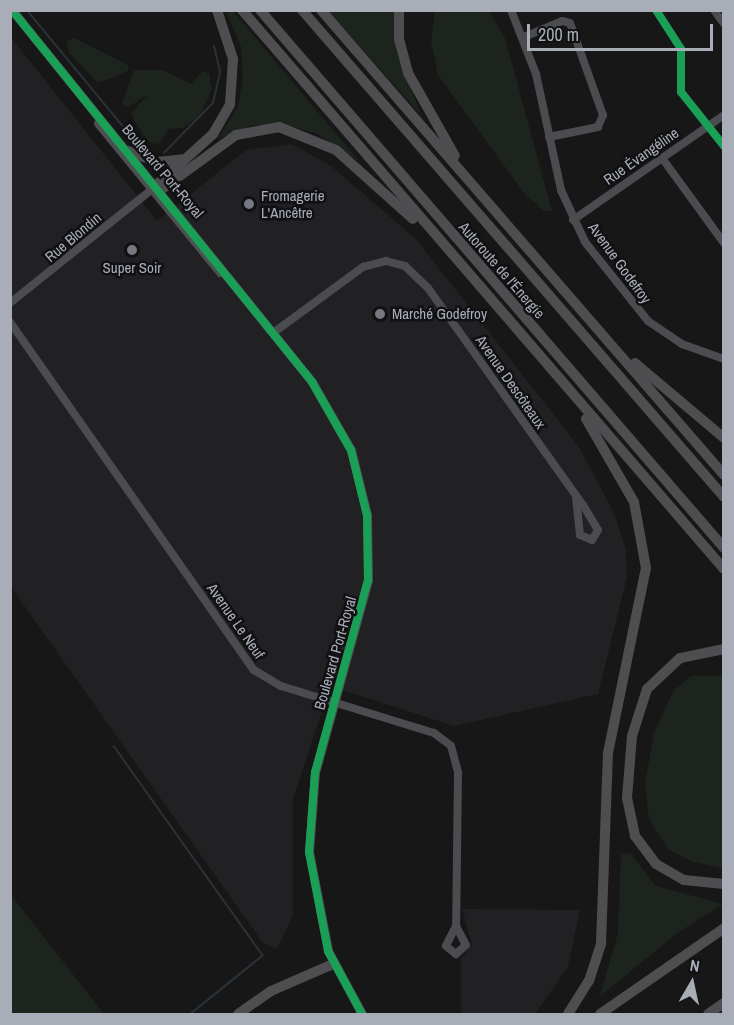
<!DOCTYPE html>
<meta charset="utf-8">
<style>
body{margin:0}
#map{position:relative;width:734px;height:1025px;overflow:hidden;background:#171717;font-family:"Archivo Narrow",sans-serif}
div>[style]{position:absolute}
.built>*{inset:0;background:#212123}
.green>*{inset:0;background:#1d241e}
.stream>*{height:1.5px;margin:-0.75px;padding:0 0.75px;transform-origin:0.75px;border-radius:0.75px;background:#2a3239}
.minor>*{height:8px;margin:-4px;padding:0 4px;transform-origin:4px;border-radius:4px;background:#4b4c50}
.major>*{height:9px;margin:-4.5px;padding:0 4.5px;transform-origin:4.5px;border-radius:4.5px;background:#4d4f52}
.highway>*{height:10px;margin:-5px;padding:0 5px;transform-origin:5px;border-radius:5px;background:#4e4e51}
.cycleway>*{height:8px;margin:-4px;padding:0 4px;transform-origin:4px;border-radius:4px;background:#1a9f57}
.dots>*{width:16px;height:16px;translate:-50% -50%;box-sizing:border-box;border:3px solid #111113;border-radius:50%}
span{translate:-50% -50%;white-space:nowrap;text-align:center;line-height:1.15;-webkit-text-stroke:5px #111113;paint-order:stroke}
.street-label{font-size:15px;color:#a8adb8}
.poi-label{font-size:15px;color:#a8adb8}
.left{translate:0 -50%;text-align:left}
.frame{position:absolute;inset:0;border:12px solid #a8adb8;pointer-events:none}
.north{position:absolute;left:662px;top:953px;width:60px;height:60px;-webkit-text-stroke:4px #111113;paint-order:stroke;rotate:9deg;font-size:16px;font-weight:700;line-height:24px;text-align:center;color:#a8adb8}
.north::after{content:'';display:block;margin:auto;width:21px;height:27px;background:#a8adb8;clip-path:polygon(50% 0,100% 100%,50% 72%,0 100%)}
.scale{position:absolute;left:527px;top:24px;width:186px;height:27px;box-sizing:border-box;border:3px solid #a8adb8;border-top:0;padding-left:8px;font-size:18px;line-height:21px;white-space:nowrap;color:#a8adb8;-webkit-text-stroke:4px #111113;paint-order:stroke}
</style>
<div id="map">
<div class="built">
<div style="clip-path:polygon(10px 36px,157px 221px,246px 150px,292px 144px,331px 166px,416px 239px,579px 447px,614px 513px,626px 550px,627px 577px,598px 694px,454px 726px,330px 686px,293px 799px,293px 915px,277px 949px,263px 943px,11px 587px)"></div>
<div style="clip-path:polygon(462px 909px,580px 910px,568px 967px,535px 1014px,461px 1014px,461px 959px,472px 944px)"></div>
</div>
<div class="green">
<div style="clip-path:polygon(226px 11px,233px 11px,360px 162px,316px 133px,284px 125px,252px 125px,218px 139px,238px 106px,243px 78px,241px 47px)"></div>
<div style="clip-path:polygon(328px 11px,395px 11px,396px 50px,421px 115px)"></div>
<div style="clip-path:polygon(435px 11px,489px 11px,505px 38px,552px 211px,544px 211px,524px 193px,438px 75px,431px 41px)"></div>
<div style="clip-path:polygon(74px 38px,128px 65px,128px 71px,98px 83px,69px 53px,66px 41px)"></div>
<div style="clip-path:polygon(134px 70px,162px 70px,191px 84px,203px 71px,209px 73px,212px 89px,199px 117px,183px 128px,169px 129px,158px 145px,146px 140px,131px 114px,148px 94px,129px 107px,122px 104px)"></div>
<div style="clip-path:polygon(691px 676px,723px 676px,723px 868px,693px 862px,668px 849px,649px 819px,645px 783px,654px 733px,673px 691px)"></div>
<div style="clip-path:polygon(621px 853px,631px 854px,656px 886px,723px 904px,679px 932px,600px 996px,618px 933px)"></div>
<div style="clip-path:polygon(11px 895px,104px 1014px,11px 1014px)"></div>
</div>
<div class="stream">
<div style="left:27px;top:10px;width:174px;rotate:50.4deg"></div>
<div style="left:164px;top:153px;width:70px;rotate:-45.6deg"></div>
<div style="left:213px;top:103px;width:32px;rotate:-77deg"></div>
<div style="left:220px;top:72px;width:26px;rotate:-103deg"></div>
<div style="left:114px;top:746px;width:257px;rotate:54.6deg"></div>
<div style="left:263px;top:956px;width:92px;rotate:141.1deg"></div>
</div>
<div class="minor">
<div style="left:511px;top:10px;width:69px;rotate:68.7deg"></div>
<div style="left:536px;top:74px;width:119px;rotate:77.8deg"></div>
<div style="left:561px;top:190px;width:57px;rotate:65.2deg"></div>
<div style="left:585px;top:242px;width:101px;rotate:51.4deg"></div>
<div style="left:648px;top:321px;width:41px;rotate:34.1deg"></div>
<div style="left:682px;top:344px;width:45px;rotate:19.7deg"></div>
<div style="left:714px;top:10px;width:17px;rotate:54deg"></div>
<div style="left:524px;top:37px;width:41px;rotate:-22.8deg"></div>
<div style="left:562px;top:21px;width:8px;rotate:14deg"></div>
<div style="left:570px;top:23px;width:98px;rotate:70.3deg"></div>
<div style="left:603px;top:115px;width:13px;rotate:113deg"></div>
<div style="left:598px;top:127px;width:50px;rotate:168.5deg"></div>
<div style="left:662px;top:158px;width:105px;rotate:53.9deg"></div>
<div style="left:573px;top:220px;width:184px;rotate:-34.8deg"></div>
<div style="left:10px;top:303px;width:181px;rotate:-38.7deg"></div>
<div style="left:10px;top:322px;width:425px;rotate:55deg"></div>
<div style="left:254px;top:670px;width:31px;rotate:31deg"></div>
<div style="left:281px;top:686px;width:160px;rotate:17.1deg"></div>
<div style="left:434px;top:733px;width:21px;rotate:37deg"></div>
<div style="left:451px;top:746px;width:28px;rotate:75deg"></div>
<div style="left:458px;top:773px;width:153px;rotate:90.7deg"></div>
<div style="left:456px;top:926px;width:22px;rotate:117deg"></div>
<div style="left:446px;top:946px;width:13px;rotate:39deg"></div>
<div style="left:456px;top:954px;width:13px;rotate:-42deg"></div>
<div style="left:466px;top:945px;width:21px;rotate:-118deg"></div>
<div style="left:273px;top:333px;width:112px;rotate:-36.3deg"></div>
<div style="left:363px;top:267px;width:24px;rotate:-15deg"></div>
<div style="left:386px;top:261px;width:20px;rotate:15deg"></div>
<div style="left:405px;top:266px;width:32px;rotate:44deg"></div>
<div style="left:428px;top:288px;width:267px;rotate:54.5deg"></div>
<div style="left:583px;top:505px;width:29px;rotate:59deg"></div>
<div style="left:598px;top:530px;width:12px;rotate:121deg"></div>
<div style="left:592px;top:540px;width:13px;rotate:-157deg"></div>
<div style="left:580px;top:535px;width:38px;rotate:-96deg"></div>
</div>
<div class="major">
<div style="left:12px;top:10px;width:478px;rotate:51.1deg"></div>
<div style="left:312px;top:382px;width:78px;rotate:60.2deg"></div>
<div style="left:351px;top:450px;width:67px;rotate:76.2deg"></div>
<div style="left:367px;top:515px;width:65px;rotate:89.1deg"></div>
<div style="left:368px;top:580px;width:199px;rotate:105.4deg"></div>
<div style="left:315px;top:772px;width:80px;rotate:94.3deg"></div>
<div style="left:309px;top:852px;width:101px;rotate:79.1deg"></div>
<div style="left:328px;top:951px;width:72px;rotate:61.6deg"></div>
<div style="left:98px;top:123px;width:193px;rotate:50.7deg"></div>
</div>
<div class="highway">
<div style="left:242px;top:10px;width:738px;rotate:49.23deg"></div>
<div style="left:260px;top:10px;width:710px;rotate:49.22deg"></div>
<div style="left:302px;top:10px;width:644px;rotate:49.09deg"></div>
<div style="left:321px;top:10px;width:615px;rotate:49.09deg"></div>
<div style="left:399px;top:10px;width:29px;rotate:90deg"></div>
<div style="left:399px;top:39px;width:35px;rotate:75deg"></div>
<div style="left:408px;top:73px;width:95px;rotate:60.5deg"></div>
<div style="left:128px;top:151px;width:31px;rotate:21deg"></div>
<div style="left:157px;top:162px;width:27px;rotate:-6deg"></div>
<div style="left:151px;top:190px;width:11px;rotate:-5deg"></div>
<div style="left:162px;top:189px;width:92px;rotate:-36.1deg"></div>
<div style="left:236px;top:135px;width:44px;rotate:-10.5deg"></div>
<div style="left:279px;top:127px;width:61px;rotate:22deg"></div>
<div style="left:336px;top:150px;width:103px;rotate:41.9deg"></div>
<div style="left:151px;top:190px;width:84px;rotate:-42.1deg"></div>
<div style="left:213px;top:134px;width:34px;rotate:-60deg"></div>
<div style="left:230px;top:104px;width:45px;rotate:-86.2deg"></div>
<div style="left:233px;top:59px;width:52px;rotate:-108.1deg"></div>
<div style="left:635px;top:363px;width:116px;rotate:40.1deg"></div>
<div style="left:724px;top:649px;width:45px;rotate:168.4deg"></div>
<div style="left:680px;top:658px;width:45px;rotate:136.8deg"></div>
<div style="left:647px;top:689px;width:49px;rotate:107.7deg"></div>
<div style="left:632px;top:736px;width:62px;rotate:94.6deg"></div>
<div style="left:627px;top:798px;width:39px;rotate:78deg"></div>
<div style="left:635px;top:836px;width:35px;rotate:53deg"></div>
<div style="left:656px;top:864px;width:32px;rotate:30deg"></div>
<div style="left:684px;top:880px;width:40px;rotate:5.7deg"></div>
<div style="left:238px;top:1014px;width:40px;rotate:-34.9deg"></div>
<div style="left:271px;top:991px;width:68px;rotate:-23.5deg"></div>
<div style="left:568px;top:1014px;width:39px;rotate:-58deg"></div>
<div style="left:589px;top:981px;width:40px;rotate:-72deg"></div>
<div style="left:601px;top:943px;width:190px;rotate:-87.9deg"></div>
<div style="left:608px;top:753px;width:189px;rotate:-78.4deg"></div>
<div style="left:646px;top:568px;width:67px;rotate:-100.3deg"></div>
<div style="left:634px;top:502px;width:96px;rotate:-120deg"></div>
<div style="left:600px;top:1014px;width:151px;rotate:-34.7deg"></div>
<div style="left:708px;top:1014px;width:19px;rotate:-35deg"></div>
</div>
<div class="cycleway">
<div style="left:12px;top:10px;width:478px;rotate:51.1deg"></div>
<div style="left:312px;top:382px;width:78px;rotate:60.2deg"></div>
<div style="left:351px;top:450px;width:67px;rotate:76.2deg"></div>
<div style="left:367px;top:515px;width:65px;rotate:89.1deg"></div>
<div style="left:368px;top:580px;width:199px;rotate:105.4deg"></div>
<div style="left:315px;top:772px;width:80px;rotate:94.3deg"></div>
<div style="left:309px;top:852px;width:101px;rotate:79.1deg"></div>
<div style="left:328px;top:951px;width:72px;rotate:61.6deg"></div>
<div style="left:656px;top:10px;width:46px;rotate:57.3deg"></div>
<div style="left:681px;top:49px;width:43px;rotate:90deg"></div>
<div style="left:681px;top:92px;width:69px;rotate:51.5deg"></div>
</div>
<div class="dots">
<div style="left:249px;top:204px;background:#757880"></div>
<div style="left:132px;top:250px;background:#757880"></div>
<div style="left:380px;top:314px;background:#757880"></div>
</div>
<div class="street-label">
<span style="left:641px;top:156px;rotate:-35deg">Rue Évangéline</span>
<span style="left:163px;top:171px;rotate:50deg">Boulevard Port-Royal</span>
<span style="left:73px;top:237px;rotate:-40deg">Rue Blondin</span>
<span style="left:620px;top:263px;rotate:54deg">Avenue Godefroy</span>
<span style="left:502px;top:270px;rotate:49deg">Autoroute de l'Énergie</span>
<span style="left:511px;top:382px;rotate:55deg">Avenue Descôteaux</span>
<span style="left:236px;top:621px;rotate:55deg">Avenue Le Neuf</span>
<span style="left:335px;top:653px;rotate:-74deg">Boulevard Port-Royal</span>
</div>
<div class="poi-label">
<span class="left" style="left:261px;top:204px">Fromagerie<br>L'Ancêtre</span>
<span style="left:132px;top:268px">Super Soir</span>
<span class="left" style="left:392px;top:314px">Marché Godefroy</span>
</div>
<div class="frame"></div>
<div class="north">N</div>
<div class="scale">200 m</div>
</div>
